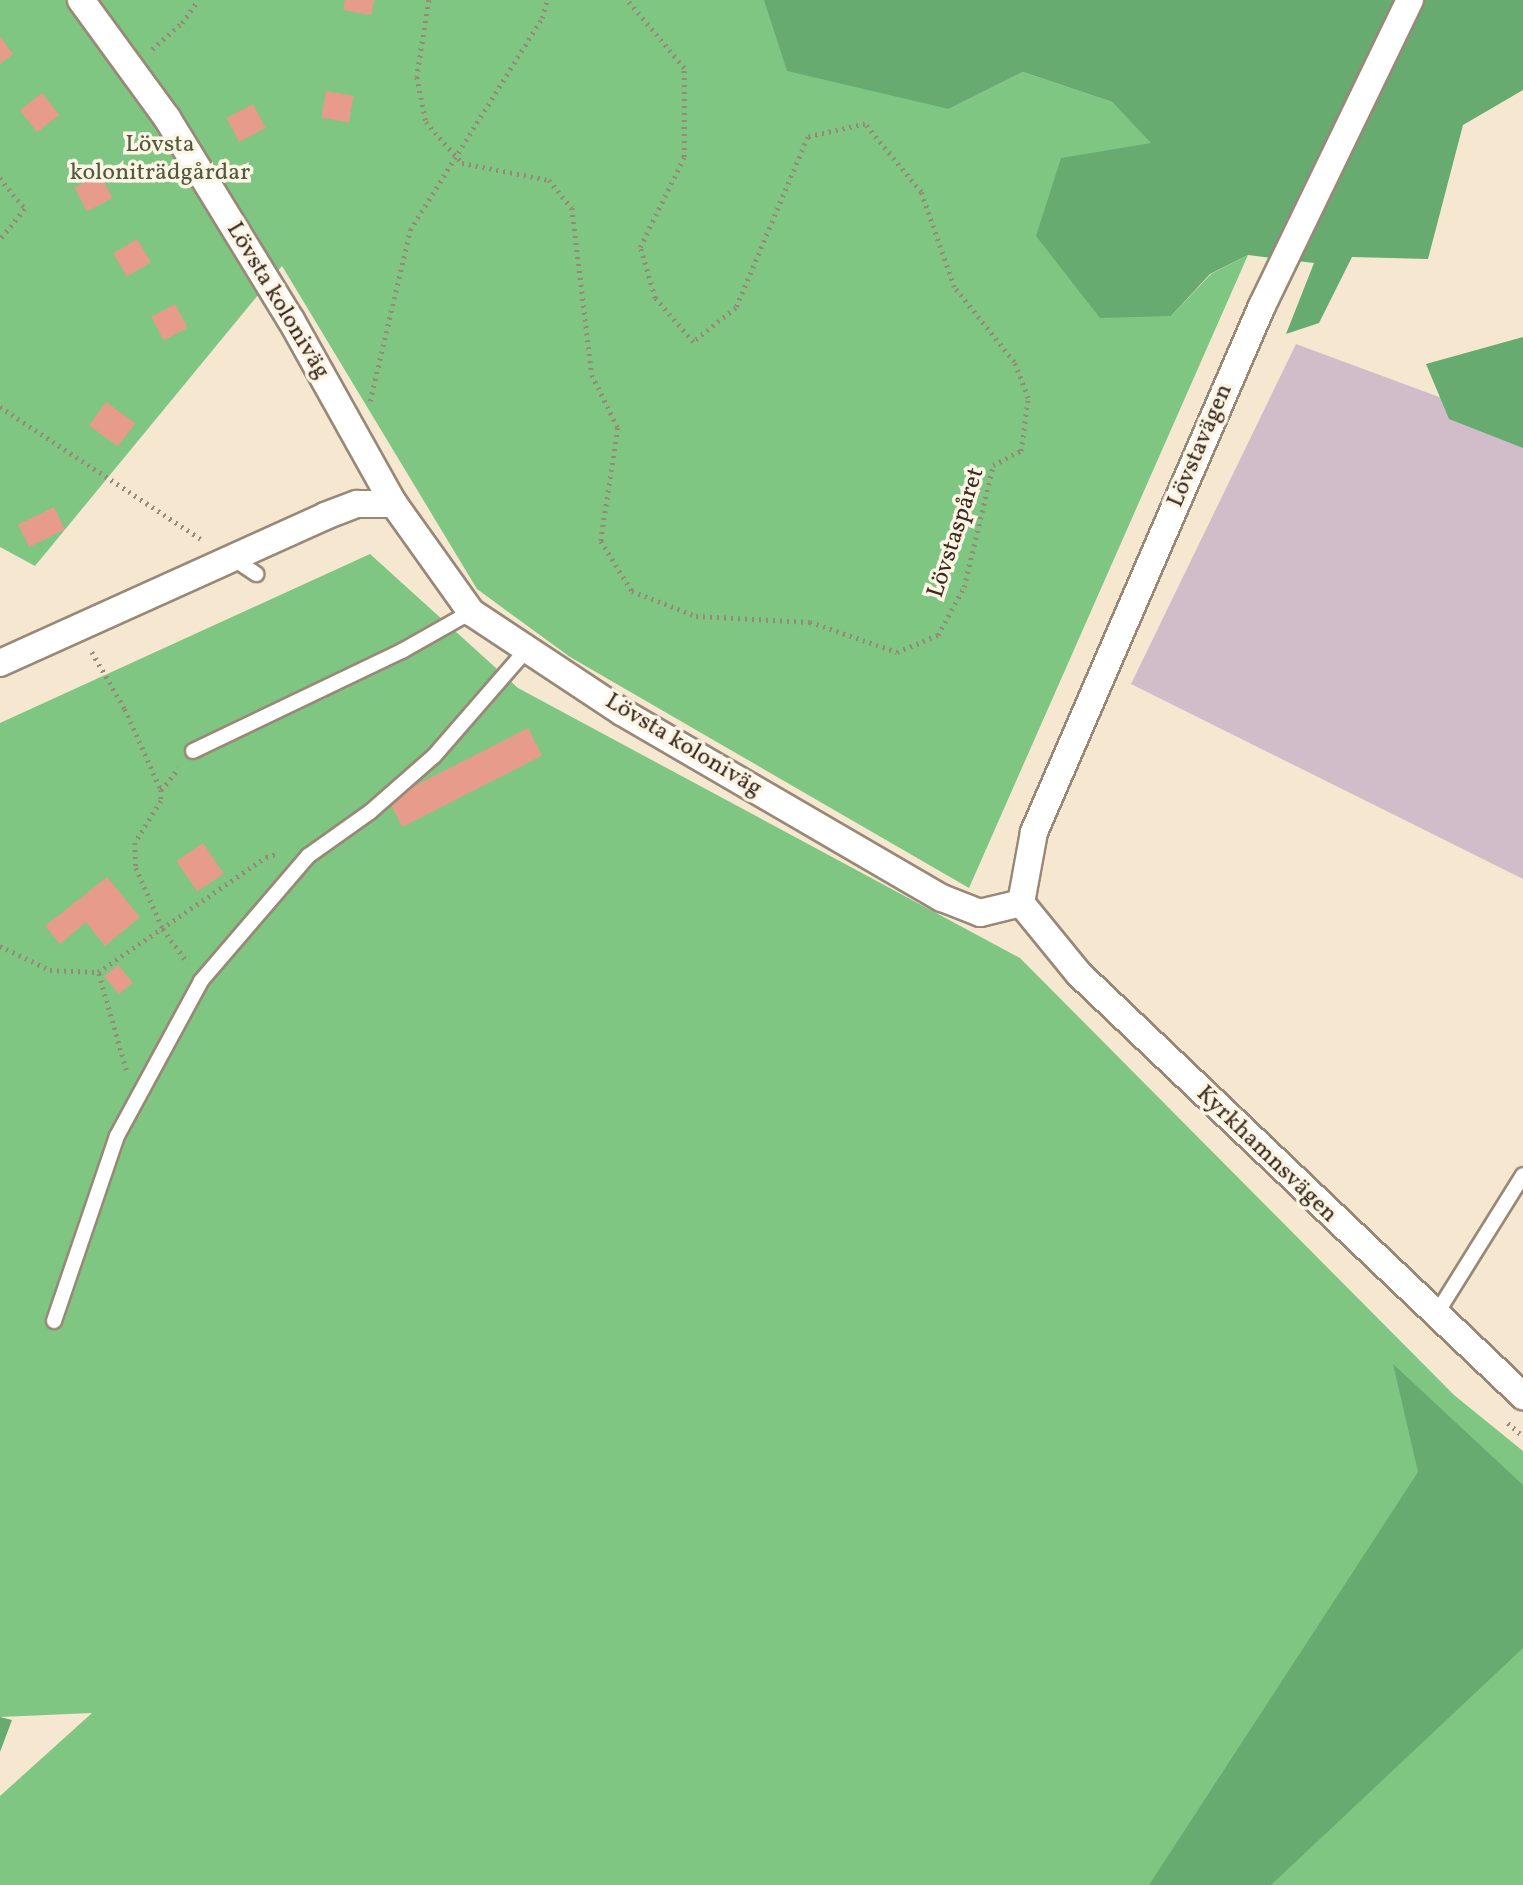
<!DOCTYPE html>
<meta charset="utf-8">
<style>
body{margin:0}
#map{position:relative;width:1523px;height:1885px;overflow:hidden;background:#f6e8d0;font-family:Vollkorn,serif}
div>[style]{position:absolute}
.industrial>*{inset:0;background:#d1bdc9}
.green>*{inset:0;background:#7fc682}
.forest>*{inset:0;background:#67ab70}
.building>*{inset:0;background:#e79b8b;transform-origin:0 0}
.path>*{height:4.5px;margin-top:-2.25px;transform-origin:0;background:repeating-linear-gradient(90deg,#988977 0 2px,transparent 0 7px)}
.roads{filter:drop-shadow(2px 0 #988977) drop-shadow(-2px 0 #988977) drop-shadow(0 2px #988977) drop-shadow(0 -2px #988977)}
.service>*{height:14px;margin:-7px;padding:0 7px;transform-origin:7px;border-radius:7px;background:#fff}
.minor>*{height:26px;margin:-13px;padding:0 13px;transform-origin:13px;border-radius:13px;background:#fff}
span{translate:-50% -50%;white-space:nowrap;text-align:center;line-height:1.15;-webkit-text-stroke:7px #fcf5e5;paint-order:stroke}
.park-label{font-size:24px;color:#4f593c}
.street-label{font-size:24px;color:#3b2a1e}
</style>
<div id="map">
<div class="industrial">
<div style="clip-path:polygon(1296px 344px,1523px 428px,1523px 879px,1131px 684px)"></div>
</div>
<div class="green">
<div style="clip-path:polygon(0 0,764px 0,949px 109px,1023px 72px,1112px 102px,1152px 143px,1171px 316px,1211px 274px,1248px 255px,969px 888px,570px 657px,477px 589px,282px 266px,35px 566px,0 547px)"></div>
<div style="clip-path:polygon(370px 554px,518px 688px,1020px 958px,1454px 1395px,1523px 1451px,1523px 1885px,0 1885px,0 1796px,92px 1713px,0 1717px,0 723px)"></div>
</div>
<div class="forest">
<div style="clip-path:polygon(764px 0,1523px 0,1523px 90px,1463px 125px,1428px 259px,1352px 257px,1319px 323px,1286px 334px,1314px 263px,1248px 255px,1210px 274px,1171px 316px,1100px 318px,1036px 236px,1061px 158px,1151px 143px,1112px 102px,1023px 72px,949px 109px,787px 71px)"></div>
<div style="clip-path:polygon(1523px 337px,1523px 448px,1449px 419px,1426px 364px)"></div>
<div style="clip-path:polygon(1393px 1364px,1523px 1485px,1523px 1648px,1271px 1885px,1149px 1885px,1418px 1472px)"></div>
<div style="clip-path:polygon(0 1717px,12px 1720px,0 1752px)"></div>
</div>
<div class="building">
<div style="clip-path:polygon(345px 0,374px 0,371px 15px,343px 10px)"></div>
<div style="clip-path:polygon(0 36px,13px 54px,0 64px)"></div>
<div style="left:326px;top:91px;width:28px;height:27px;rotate:10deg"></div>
<div style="left:42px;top:93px;width:28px;height:28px;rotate:52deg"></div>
<div style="left:253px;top:104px;width:27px;height:30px;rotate:62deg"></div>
<div style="left:100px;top:174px;width:27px;height:29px;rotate:62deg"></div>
<div style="left:137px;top:239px;width:27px;height:28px;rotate:59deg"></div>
<div style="left:175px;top:304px;width:27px;height:27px;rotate:62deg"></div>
<div style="left:106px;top:402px;width:36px;height:29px;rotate:36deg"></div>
<div style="left:54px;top:507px;width:25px;height:40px;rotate:64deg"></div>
<div style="left:528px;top:728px;width:31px;height:157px;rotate:63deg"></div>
<div style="left:203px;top:843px;width:37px;height:32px;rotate:56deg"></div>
<div style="clip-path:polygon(107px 877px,140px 917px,105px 946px,86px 922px,60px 944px,45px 926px)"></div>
<div style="left:118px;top:965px;width:23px;height:18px;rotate:50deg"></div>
</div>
<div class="path">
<div style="left:429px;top:0;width:78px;rotate:98.9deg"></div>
<div style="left:417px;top:77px;width:46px;rotate:78.7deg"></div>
<div style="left:426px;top:122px;width:55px;rotate:48.7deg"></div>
<div style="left:462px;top:163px;width:89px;rotate:11.1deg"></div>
<div style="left:549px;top:180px;width:36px;rotate:51deg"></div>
<div style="left:572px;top:208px;width:168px;rotate:83.2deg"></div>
<div style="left:592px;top:375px;width:59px;rotate:63.9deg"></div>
<div style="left:618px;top:428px;width:114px;rotate:98.6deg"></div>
<div style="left:601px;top:541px;width:59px;rotate:58.2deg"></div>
<div style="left:632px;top:591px;width:69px;rotate:21.3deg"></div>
<div style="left:696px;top:616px;width:114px;rotate:3deg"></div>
<div style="left:810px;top:622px;width:92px;rotate:19deg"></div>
<div style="left:897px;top:652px;width:44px;rotate:-22.5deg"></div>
<div style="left:938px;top:635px;width:55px;rotate:-61.6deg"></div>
<div style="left:964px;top:587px;width:125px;rotate:-76.6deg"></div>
<div style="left:993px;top:465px;width:31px;rotate:-27deg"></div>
<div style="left:1021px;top:451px;width:53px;rotate:-82.5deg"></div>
<div style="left:1028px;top:398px;width:39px;rotate:-111deg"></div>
<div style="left:1014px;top:362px;width:96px;rotate:-128.7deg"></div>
<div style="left:954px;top:287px;width:101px;rotate:-109.2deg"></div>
<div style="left:921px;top:192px;width:88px;rotate:-129.5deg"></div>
<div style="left:865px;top:124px;width:58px;rotate:167.2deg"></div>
<div style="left:808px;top:137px;width:186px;rotate:112.8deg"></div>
<div style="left:736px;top:308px;width:55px;rotate:141.7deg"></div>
<div style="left:693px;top:342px;width:58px;rotate:-130.8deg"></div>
<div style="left:655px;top:298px;width:53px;rotate:-106.4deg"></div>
<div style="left:640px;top:247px;width:100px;rotate:-63.9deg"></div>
<div style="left:684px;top:157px;width:89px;rotate:-90deg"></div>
<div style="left:684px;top:68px;width:89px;rotate:-130deg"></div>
<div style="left:152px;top:49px;width:40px;rotate:-41deg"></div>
<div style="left:182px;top:23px;width:28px;rotate:-55deg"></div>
<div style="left:0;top:178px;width:40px;rotate:51deg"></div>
<div style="left:25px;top:209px;width:40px;rotate:129deg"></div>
<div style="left:370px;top:401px;width:176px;rotate:-76.8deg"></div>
<div style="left:410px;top:230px;width:250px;rotate:-58.1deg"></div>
<div style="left:542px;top:18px;width:19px;rotate:-74deg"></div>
<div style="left:0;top:407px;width:240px;rotate:33.3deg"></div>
<div style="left:92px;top:652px;width:66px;rotate:59.9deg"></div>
<div style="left:125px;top:709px;width:89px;rotate:66deg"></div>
<div style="left:161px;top:790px;width:11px;rotate:90deg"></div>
<div style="left:161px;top:801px;width:49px;rotate:121.8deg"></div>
<div style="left:135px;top:843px;width:25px;rotate:88deg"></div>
<div style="left:136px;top:868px;width:67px;rotate:66.1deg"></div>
<div style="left:163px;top:929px;width:42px;rotate:53.7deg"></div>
<div style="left:161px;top:790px;width:28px;rotate:-51deg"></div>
<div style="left:0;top:946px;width:55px;rotate:25.6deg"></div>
<div style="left:50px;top:970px;width:48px;rotate:2.4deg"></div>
<div style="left:126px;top:1070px;width:102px;rotate:-105.9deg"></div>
<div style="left:98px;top:972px;width:204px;rotate:-34.4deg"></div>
<div style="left:266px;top:857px;width:10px;rotate:-17deg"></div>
<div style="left:1508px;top:1423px;width:20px;rotate:41deg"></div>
</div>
<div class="roads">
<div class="service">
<div style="left:234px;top:559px;width:27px;rotate:34deg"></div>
<div style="left:193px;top:751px;width:232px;rotate:-25.6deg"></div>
<div style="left:402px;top:651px;width:79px;rotate:-29.5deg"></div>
<div style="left:1435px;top:1316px;width:166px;rotate:-58deg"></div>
<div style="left:54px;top:1321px;width:195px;rotate:-71.2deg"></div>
<div style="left:117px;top:1136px;width:176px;rotate:-61.5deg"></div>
<div style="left:201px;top:981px;width:165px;rotate:-49.4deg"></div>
<div style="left:308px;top:856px;width:76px;rotate:-35.4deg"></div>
<div style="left:370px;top:812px;width:85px;rotate:-41.2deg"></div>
<div style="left:434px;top:756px;width:142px;rotate:-49deg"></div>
</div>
<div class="minor">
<div style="left:81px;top:0;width:146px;rotate:53.9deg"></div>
<div style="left:167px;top:118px;width:237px;rotate:58.5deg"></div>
<div style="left:291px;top:320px;width:211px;rotate:60.8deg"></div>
<div style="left:394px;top:504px;width:133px;rotate:54.5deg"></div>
<div style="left:471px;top:612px;width:181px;rotate:33.5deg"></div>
<div style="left:622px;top:712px;width:370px;rotate:30.2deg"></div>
<div style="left:942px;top:898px;width:41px;rotate:21.5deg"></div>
<div style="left:980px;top:913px;width:42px;rotate:-13.7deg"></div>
<div style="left:0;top:663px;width:357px;rotate:-24.3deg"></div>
<div style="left:325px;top:516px;width:34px;rotate:-21deg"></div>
<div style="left:357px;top:504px;width:37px"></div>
<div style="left:1021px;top:903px;width:72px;rotate:-79.6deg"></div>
<div style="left:1034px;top:832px;width:573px;rotate:-66.57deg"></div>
<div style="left:1262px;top:306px;width:340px;rotate:-64.2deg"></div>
<div style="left:1021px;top:903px;width:92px;rotate:50.8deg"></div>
<div style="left:1079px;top:974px;width:613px;rotate:43.54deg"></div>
</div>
</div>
<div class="park-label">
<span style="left:160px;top:160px">Lövsta<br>koloniträdgårdar</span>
</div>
<div class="street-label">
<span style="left:277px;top:301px;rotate:59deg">Lövsta koloniväg</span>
<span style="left:1201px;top:446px;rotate:-67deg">Lövstavägen</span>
<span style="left:957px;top:533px;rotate:-72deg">Lövstaspåret</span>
<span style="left:683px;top:746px;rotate:31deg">Lövsta koloniväg</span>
<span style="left:1266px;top:1155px;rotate:44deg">Kyrkhamnsvägen</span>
</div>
</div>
